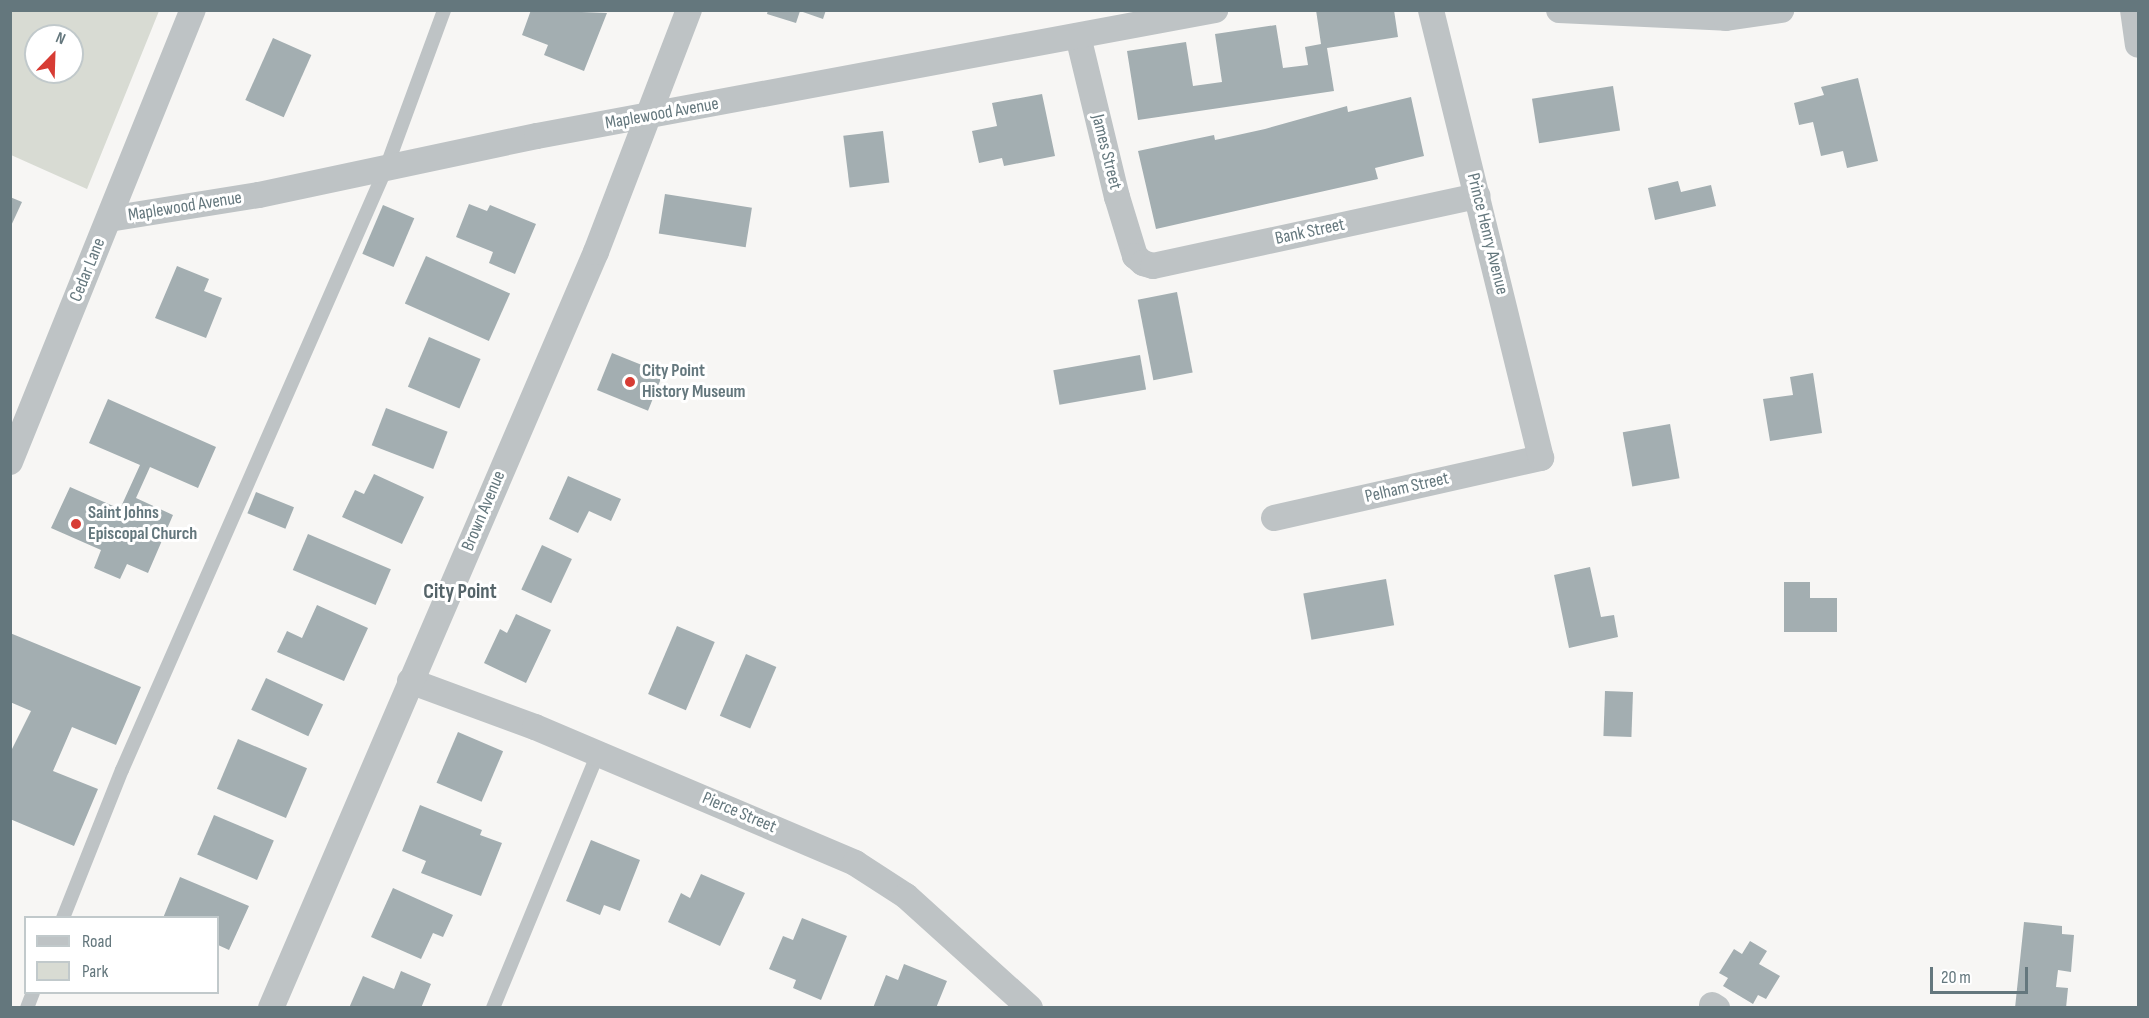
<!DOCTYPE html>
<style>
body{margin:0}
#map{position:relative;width:2149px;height:1018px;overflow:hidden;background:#f7f6f4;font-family:"Sofia Sans Condensed",sans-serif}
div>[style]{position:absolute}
.green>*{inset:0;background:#d8dbd3}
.building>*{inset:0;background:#a3aeb1;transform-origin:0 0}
.lane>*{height:14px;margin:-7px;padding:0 7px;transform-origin:7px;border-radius:7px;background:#bec3c5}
.street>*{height:26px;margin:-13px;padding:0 13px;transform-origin:13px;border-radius:13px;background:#bec3c5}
.dots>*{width:16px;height:16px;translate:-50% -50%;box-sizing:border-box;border:3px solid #fff;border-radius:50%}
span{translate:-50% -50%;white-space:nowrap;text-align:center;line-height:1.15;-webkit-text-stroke:6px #fff;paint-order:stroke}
.street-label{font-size:18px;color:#64777d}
.poi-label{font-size:18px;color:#64777d;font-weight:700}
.left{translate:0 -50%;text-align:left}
.quarter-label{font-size:21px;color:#556469;font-weight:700}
.frame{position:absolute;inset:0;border:12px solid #64777d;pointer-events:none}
.legend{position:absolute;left:24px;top:916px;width:195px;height:78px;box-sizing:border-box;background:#fff;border:2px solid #c1c9cb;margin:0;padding:8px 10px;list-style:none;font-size:18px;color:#64777d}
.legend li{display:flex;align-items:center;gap:12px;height:30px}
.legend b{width:30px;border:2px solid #c1c9cb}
.north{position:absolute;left:24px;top:24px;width:60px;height:60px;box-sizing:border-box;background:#fff;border:2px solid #c1c9cb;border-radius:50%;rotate:23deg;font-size:16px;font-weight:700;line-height:24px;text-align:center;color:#64777d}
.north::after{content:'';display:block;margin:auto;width:21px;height:27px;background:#d73c34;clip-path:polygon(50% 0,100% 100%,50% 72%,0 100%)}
.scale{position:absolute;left:1930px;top:967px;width:98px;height:27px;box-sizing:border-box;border:3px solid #64777d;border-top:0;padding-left:8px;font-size:18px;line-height:21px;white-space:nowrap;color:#64777d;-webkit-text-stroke:4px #fff;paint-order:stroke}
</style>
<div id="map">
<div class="green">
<div style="clip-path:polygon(evenodd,11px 10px,159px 11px,87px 189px,11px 155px,11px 10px,36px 36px,72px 36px,72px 72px,36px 72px,36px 36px)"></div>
</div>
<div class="building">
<div style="clip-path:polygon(531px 10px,607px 13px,584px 71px,544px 55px,548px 45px,522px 35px)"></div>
<div style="clip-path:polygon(768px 10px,826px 10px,823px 19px,800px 11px,796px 23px,767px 14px)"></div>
<div style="clip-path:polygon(1316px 10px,1394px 10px,1398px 37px,1327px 48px,1334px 91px,1138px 120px,1127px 51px,1186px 42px,1193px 86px,1222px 82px,1215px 34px,1276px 25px,1283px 68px,1308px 65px,1305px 47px,1321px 44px)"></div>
<div style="left:273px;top:38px;width:42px;height:68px;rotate:24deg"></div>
<div style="clip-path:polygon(1858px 78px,1878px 161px,1847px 168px,1843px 151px,1821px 156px,1813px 122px,1799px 125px,1794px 103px,1824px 95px,1821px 87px)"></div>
<div style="left:1613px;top:86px;width:45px;height:82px;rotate:81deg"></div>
<div style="clip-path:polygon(1042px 94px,1055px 156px,1004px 166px,1002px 158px,979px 163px,972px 131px,997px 126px,992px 103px)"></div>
<div style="clip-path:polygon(1411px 97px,1424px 156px,1375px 168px,1378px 179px,1156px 229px,1138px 151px,1214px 135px,1215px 140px,1265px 129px,1347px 106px,1348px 112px)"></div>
<div style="left:883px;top:131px;width:52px;height:40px;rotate:83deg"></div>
<div style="clip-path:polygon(1678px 181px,1681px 192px,1711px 185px,1716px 206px,1655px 220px,1648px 188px)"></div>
<div style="left:665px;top:194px;width:88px;height:40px;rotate:9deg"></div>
<div style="clip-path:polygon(10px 197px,22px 202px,10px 228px)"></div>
<div style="clip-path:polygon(469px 204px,487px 211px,490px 205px,536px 224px,515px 274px,489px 263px,493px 252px,456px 237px)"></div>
<div style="left:383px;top:205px;width:34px;height:53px;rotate:23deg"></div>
<div style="left:426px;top:256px;width:92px;height:52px;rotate:24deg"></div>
<div style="clip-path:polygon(177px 266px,209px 279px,204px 291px,222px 298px,206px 338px,155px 318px)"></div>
<div style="left:1177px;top:292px;width:82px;height:40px;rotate:79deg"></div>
<div style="left:429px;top:337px;width:56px;height:54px;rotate:23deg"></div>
<div style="left:612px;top:353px;width:55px;height:40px;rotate:22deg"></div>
<div style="left:1140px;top:355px;width:35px;height:88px;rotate:80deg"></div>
<div style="clip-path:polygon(1813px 373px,1822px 433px,1770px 441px,1763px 399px,1793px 395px,1790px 377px)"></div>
<div style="clip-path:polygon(108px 399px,216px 447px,198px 488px,150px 467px,136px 498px,173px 515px,148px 573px,127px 564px,120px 579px,94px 568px,101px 550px,51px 528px,70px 487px,120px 509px,140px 465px,89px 443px)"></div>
<div style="left:386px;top:408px;width:66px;height:40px;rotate:21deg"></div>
<div style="left:1670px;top:424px;width:55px;height:48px;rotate:80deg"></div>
<div style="clip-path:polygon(374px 474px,424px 497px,402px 544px,342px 517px,355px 490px,364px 494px)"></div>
<div style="clip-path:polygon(568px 476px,621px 499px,611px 521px,589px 511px,578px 533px,549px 519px)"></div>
<div style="left:256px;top:492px;width:41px;height:23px;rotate:22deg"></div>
<div style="left:308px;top:534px;width:90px;height:39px;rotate:23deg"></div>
<div style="left:542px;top:545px;width:33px;height:49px;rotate:25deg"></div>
<div style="clip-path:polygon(1590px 567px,1601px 617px,1614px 615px,1618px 637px,1569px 648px,1554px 575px)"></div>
<div style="left:1386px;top:579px;width:47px;height:84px;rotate:80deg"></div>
<div style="clip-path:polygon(1784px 582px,1810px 582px,1810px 598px,1837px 598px,1837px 632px,1784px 632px)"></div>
<div style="clip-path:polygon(317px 605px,368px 628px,344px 681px,277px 652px,287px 631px,302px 638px)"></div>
<div style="clip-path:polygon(516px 614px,551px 630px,526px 683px,484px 663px,500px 629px,507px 633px)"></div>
<div style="left:677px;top:626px;width:41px;height:74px;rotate:23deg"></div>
<div style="clip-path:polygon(10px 633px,141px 687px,116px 745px,72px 727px,53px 771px,98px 789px,74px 846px,10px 819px,10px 753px,31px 711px,10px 702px)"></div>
<div style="left:746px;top:654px;width:33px;height:67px;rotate:23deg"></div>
<div style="left:266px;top:678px;width:63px;height:35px;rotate:25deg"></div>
<div style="left:1605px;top:691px;width:28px;height:45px;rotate:2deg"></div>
<div style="left:458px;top:732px;width:49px;height:55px;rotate:23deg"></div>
<div style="left:238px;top:739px;width:75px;height:54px;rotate:23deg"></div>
<div style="clip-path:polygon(420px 805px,482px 830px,480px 835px,502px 843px,481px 896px,421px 873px,426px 861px,402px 851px)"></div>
<div style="left:214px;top:815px;width:65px;height:43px;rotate:23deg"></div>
<div style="clip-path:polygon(591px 840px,640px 860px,620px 911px,604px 905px,600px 915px,566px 901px)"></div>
<div style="clip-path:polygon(701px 874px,745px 893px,720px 946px,668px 922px,681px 893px,690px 898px)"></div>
<div style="clip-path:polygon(180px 877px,249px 906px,229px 950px,218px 945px,218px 918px,163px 918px)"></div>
<div style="clip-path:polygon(393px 888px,453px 915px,443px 937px,433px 933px,421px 959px,371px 937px)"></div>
<div style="clip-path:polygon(802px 918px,847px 936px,821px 1000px,793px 988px,796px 980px,769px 969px,783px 936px,793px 940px)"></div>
<div style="clip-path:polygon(2024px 922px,2062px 926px,2062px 934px,2074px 935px,2071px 972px,2058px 970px,2056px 987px,2068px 988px,2066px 1008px,2015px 1008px)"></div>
<div style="clip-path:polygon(1750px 941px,1767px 951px,1759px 964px,1780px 976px,1766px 999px,1758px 995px,1753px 1004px,1723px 986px,1728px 978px,1719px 973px,1734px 949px,1742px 954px)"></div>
<div style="clip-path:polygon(904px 964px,947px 981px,936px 1008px,873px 1008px,886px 975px,898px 980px)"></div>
<div style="clip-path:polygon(401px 971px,431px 984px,421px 1008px,349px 1008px,363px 976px,394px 989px)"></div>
</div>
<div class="lane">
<div style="left:63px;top:918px;width:159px;rotate:-68.3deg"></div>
<div style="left:122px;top:770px;width:657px;rotate:-66.32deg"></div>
<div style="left:386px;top:168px;width:168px;rotate:-69.8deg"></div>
<div style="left:27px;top:1008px;width:17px;rotate:-69deg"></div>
<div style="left:493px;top:1008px;width:276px;rotate:-67.6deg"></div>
</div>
<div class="street">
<div style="left:1559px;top:10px;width:167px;rotate:2.7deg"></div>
<div style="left:1726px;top:18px;width:56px;rotate:-8.3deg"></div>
<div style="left:2133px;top:10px;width:35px;rotate:82deg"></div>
<div style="left:1078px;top:36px;width:166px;rotate:76.4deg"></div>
<div style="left:1117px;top:197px;width:62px;rotate:73deg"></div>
<div style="left:1135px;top:256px;width:11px;rotate:41deg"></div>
<div style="left:1143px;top:263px;width:10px;rotate:17deg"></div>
<div style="left:1153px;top:266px;width:332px;rotate:-12.2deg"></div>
<div style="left:109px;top:219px;width:152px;rotate:-9.1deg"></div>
<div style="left:259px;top:195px;width:284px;rotate:-12deg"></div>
<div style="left:537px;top:136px;width:690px;rotate:-10.53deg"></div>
<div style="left:10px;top:462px;width:488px;rotate:-68deg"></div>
<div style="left:1274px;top:518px;width:274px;rotate:-12.7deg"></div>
<div style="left:1541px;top:458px;width:461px;rotate:-103.8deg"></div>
<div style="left:410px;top:681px;width:133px;rotate:20.2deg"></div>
<div style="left:535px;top:727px;width:348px;rotate:23deg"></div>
<div style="left:855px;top:863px;width:61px;rotate:32.9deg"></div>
<div style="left:906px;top:896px;width:167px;rotate:42.1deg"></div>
<div style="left:1712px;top:1005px;width:6px;rotate:31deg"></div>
<div style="left:271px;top:1008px;width:823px;rotate:-66.74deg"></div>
<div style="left:596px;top:252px;width:259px;rotate:-69deg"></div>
</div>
<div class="dots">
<div style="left:630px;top:382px;background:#d73c34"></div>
<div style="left:76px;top:524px;background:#d73c34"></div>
</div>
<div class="street-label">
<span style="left:662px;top:114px;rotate:-10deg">Maplewood Avenue</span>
<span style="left:1106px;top:152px;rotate:76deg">James Street</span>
<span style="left:185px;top:207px;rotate:-9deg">Maplewood Avenue</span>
<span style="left:1310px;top:232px;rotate:-12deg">Bank Street</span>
<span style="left:1487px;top:234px;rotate:76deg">Prince Henry Avenue</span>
<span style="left:88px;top:270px;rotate:-68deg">Cedar Lane</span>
<span style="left:1407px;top:488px;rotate:-13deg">Pelham Street</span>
<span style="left:484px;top:511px;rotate:-67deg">Brown Avenue</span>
<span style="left:739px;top:813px;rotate:23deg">Pierce Street</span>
</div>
<div class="poi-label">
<span class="left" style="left:642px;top:382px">City Point<br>History Museum</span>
<span class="left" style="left:88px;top:524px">Saint Johns<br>Episcopal Church</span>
</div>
<div class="quarter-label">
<span style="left:460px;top:592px">City Point</span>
</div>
<div class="frame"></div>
<ul class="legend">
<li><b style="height:8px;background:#bec3c5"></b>Road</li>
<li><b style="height:16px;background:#d8dbd3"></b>Park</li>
</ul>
<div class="north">N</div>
<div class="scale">20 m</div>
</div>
